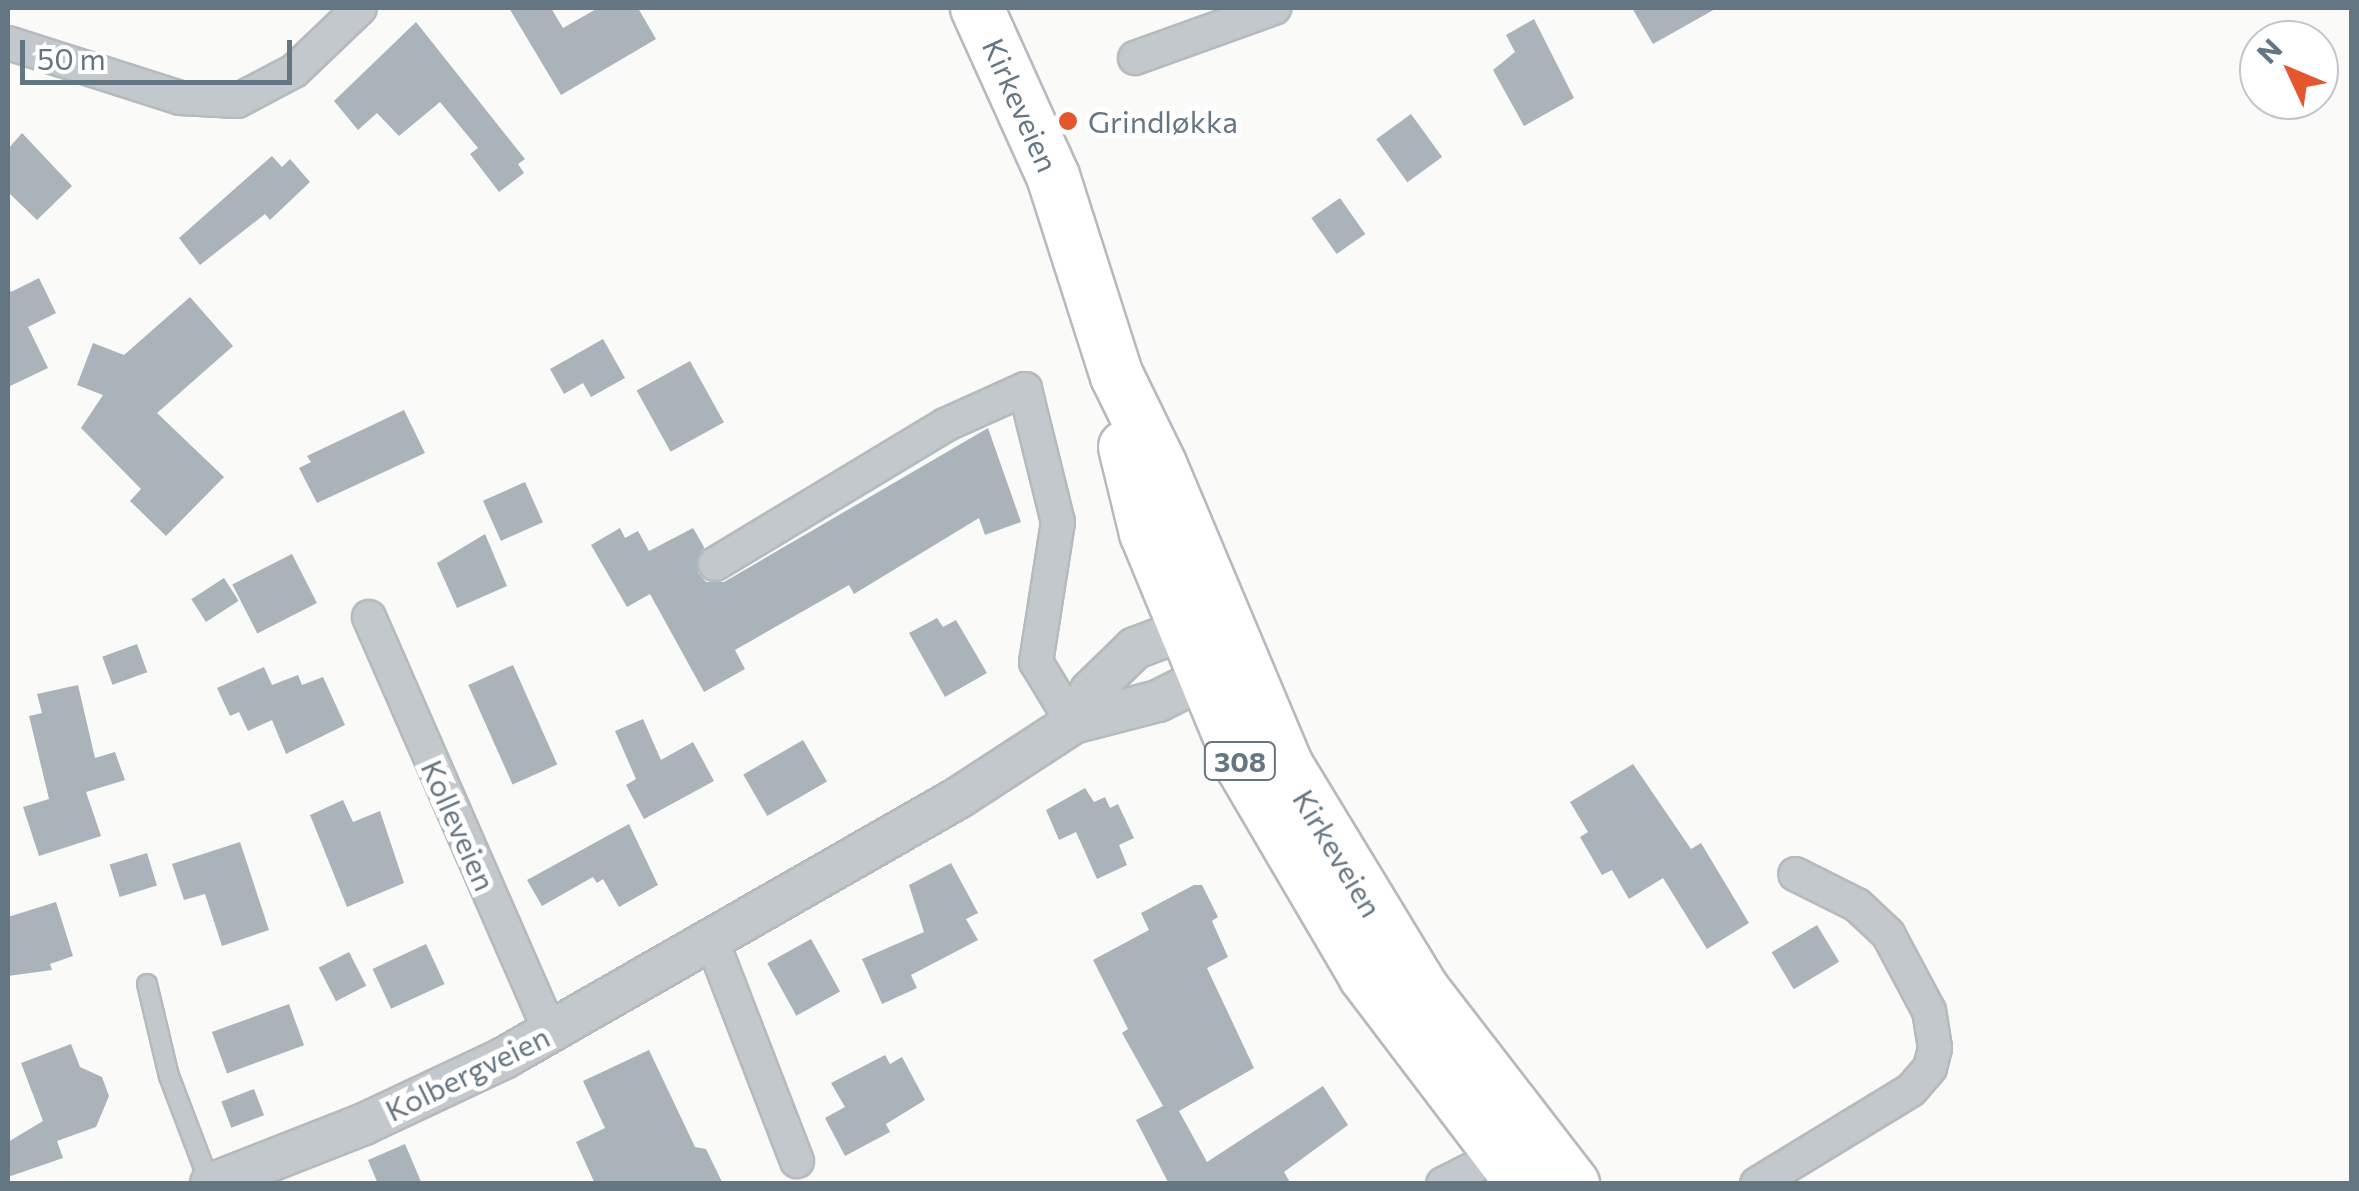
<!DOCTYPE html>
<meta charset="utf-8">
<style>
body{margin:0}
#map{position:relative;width:2359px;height:1191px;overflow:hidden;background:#fafaf8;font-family:Commissioner,sans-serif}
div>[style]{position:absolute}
.building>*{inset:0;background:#aab3b9;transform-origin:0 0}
.roads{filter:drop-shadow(2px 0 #b5babe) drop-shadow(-2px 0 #b5babe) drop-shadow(0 2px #b5babe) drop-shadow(0 -2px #b5babe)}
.service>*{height:18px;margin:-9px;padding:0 9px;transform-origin:9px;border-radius:9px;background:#c3c8cc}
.minor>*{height:32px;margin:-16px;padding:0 16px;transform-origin:16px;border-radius:16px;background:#c3c8cc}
.tertiary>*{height:40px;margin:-20px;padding:0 20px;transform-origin:20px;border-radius:20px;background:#c3c8cc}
.primary>*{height:52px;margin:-26px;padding:0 26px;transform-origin:26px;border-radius:26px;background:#fff}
.dots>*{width:28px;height:28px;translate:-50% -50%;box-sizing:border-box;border:5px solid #fff;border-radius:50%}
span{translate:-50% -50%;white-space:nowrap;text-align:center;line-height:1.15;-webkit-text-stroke:10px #fff;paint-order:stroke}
.shield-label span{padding:2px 8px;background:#fff;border:2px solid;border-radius:8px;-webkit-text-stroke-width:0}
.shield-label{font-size:28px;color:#657683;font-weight:700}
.street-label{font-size:30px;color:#657683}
.poi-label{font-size:30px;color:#657683}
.left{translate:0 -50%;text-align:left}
.frame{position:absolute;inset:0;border:10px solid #657683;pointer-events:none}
.north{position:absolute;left:2239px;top:20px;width:100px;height:100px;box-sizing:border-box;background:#fff;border:2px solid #c1c8cd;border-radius:50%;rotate:314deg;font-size:28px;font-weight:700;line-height:40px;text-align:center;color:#657683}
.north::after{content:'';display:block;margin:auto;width:35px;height:45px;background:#e4572e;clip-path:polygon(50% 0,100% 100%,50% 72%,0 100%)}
.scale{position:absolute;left:20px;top:40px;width:272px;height:45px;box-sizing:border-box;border:5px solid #657683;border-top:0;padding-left:12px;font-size:30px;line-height:35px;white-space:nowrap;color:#657683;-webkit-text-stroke:8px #fff;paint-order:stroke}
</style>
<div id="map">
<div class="building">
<div style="clip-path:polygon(509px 8px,551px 8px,563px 28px,598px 8px,638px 8px,656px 39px,561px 95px)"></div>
<div style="clip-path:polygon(1632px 8px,1717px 8px,1653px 44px)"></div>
<div style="clip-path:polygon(1534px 19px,1574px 98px,1524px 126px,1493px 70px,1515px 52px,1506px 35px)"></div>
<div style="clip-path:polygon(416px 22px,525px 159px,518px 164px,524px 173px,499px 192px,470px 154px,478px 148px,440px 102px,399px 136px,377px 113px,358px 130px,334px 101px)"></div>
<div style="left:1411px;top:114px;width:53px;height:43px;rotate:54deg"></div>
<div style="clip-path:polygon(22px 133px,72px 186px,37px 220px,8px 192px,8px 149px)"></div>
<div style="clip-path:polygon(272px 156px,282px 167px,290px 159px,310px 182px,270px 220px,265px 214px,200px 265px,179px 238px)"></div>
<div style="left:1340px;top:198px;width:44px;height:35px;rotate:55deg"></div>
<div style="clip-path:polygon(39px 278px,56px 313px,28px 327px,48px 368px,8px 387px,8px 286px,11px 292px)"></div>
<div style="clip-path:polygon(190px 297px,233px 346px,157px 413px,224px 477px,166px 536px,130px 501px,141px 489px,81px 428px,103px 395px,77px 385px,93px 343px,124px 355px)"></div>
<div style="clip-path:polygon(603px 339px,625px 378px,591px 397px,583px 383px,564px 394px,550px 369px)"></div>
<div style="left:690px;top:361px;width:70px;height:61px;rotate:61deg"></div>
<div style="clip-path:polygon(404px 410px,425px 453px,317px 503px,299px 468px,311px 462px,307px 456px)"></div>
<div style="clip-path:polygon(988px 428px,1021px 522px,985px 535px,979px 518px,854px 594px,849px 585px,735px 650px,745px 669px,704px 692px,650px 594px,627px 607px,591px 545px,620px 528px,625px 538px,638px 531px,649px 551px,693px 528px,704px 547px,698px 573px,706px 582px,724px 582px)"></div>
<div style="left:525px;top:482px;width:44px;height:46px;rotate:66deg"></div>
<div style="clip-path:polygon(485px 534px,507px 586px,457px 608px,437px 563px)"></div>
<div style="left:292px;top:554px;width:55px;height:67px;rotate:63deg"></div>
<div style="left:224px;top:578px;width:27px;height:39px;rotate:57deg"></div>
<div style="clip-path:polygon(937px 618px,943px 627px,956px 620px,987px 673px,945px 697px,909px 633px)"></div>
<div style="left:137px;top:644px;width:30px;height:37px;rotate:70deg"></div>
<div style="left:513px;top:665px;width:109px;height:49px;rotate:66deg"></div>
<div style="clip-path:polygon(264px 667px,272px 685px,298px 675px,302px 685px,323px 677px,345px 725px,286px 754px,272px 720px,248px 731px,239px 712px,230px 716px,217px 688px)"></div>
<div style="clip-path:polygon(78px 685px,95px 758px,115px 752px,125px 780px,86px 792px,101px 836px,39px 856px,23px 807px,49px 799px,29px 716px,42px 713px,37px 694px)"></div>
<div style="clip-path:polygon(643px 719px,661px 760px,693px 742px,714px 781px,644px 819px,626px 785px,636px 779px,615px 731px)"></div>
<div style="left:803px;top:740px;width:48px;height:69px;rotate:60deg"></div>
<div style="clip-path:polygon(1633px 764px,1691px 849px,1701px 843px,1749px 923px,1707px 949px,1663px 878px,1629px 899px,1612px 870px,1602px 875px,1580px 837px,1588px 832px,1570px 802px)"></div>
<div style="clip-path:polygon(1085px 788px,1094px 802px,1105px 797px,1110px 808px,1118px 804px,1134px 838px,1119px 845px,1127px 865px,1097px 879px,1076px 832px,1059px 840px,1046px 810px)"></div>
<div style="clip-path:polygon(343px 800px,353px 822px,380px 811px,404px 883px,347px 907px,310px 815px)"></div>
<div style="clip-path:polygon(629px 824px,658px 885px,619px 907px,603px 879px,597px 883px,593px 877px,542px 906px,527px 880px)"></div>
<div style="clip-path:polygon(240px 842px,269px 930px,222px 946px,205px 894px,184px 900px,172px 864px)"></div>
<div style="left:147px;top:853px;width:34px;height:39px;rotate:73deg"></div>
<div style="clip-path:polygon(951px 863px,978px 913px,966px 919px,978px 940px,911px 975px,917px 988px,882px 1004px,862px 959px,924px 932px,909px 885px)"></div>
<div style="clip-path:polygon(1194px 885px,1202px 885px,1218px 917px,1212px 921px,1228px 957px,1207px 968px,1254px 1068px,1179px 1111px,1207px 1162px,1323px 1086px,1348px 1125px,1284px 1172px,1291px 1184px,1169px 1184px,1136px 1120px,1163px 1106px,1122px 1033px,1128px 1029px,1093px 960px,1149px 930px,1141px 913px)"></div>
<div style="clip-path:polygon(56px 902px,73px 956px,50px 964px,52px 970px,8px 976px,8px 917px)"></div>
<div style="left:1817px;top:925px;width:43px;height:53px;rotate:59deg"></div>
<div style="left:811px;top:939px;width:60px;height:50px;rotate:61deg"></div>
<div style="left:426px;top:944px;width:44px;height:59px;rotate:65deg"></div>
<div style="left:349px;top:952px;width:38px;height:34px;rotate:63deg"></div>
<div style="left:289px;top:1004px;width:44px;height:82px;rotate:70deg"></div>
<div style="clip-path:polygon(71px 1044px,80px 1067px,102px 1077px,109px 1096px,96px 1127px,57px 1141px,63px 1158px,8px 1177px,8px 1142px,43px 1121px,21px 1063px)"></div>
<div style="clip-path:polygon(649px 1050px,695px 1147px,706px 1149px,723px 1184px,595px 1184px,576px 1142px,605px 1128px,583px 1081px)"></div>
<div style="clip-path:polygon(885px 1055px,890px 1064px,902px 1057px,925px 1100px,886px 1124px,890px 1132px,845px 1156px,825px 1118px,845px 1107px,831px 1083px)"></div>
<div style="left:254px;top:1089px;width:28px;height:35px;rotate:69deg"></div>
<div style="clip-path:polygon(405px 1144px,422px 1184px,378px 1184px,368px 1160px)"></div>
</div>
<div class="roads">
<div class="service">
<div style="left:147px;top:984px;width:95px;rotate:76.6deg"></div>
<div style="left:169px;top:1076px;width:116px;rotate:69.2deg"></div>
</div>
<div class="minor">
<div style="left:8px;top:43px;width:181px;rotate:17.7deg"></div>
<div style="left:180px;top:98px;width:57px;rotate:3deg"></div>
<div style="left:237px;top:101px;width:64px;rotate:-27.8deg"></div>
<div style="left:294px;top:71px;width:91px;rotate:-43.7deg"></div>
<div style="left:1135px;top:58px;width:148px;rotate:-19.8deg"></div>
<div style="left:715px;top:564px;width:269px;rotate:-31.1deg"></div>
<div style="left:945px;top:425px;width:88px;rotate:-24.2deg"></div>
<div style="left:1025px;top:389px;width:137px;rotate:76.1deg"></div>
<div style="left:1058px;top:522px;width:142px;rotate:98.9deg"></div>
<div style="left:1036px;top:662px;width:71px;rotate:58.8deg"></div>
<div style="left:369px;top:617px;width:453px;rotate:66.4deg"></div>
<div style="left:712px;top:941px;width:236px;rotate:68.9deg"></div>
<div style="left:1443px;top:1184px;width:31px;rotate:-27deg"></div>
<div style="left:1757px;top:1184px;width:180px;rotate:-31.4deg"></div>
<div style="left:1911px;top:1090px;width:29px;rotate:-49deg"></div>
<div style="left:1930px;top:1068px;width:21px;rotate:-76deg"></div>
<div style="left:1935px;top:1048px;width:37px;rotate:-99deg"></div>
<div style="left:1929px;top:1011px;width:87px;rotate:-118deg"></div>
<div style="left:1888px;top:934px;width:42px;rotate:-136.9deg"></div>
<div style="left:1857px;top:905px;width:69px;rotate:-153.4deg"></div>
</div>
<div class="tertiary">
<div style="left:211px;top:1184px;width:164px;rotate:-21.4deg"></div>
<div style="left:364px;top:1124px;width:155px;rotate:-25.2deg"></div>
<div style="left:504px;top:1058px;width:523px;rotate:-29.8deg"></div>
<div style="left:958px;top:798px;width:137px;rotate:-33.1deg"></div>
<div style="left:1073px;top:723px;width:88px;rotate:-14.5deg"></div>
<div style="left:1158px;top:701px;width:51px;rotate:-26.6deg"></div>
<div style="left:1204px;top:678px;width:47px;rotate:-56.3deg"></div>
<div style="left:1230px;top:639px;width:48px;rotate:-169.2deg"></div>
<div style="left:1183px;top:630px;width:51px;rotate:159.4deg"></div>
<div style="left:1135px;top:648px;width:62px;rotate:135.7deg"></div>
<div style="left:1091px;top:691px;width:37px;rotate:119deg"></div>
</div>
<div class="primary">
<div style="left:977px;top:8px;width:184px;rotate:65.7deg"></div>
<div style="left:1053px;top:176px;width:210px;rotate:72.3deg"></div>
<div style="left:1117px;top:376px;width:98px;rotate:64deg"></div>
<div style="left:1160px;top:464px;width:328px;rotate:67.2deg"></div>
<div style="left:1287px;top:766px;width:263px;rotate:58.7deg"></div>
<div style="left:1424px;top:991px;width:244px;rotate:52.3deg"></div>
<div style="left:1125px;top:447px;width:89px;rotate:76.3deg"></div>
<div style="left:1146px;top:533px;width:252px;rotate:67.6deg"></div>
<div style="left:1242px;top:766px;width:243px;rotate:59.6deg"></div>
<div style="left:1365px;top:976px;width:261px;rotate:52.8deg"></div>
</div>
</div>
<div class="dots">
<div style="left:1068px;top:121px;background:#e4572e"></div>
</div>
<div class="shield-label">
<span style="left:1240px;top:761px">308</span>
</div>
<div class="street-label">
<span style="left:1021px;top:105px;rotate:66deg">Kirkeveien</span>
<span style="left:459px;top:825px;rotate:66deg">Kolleveien</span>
<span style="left:1338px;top:853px;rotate:59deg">Kirkeveien</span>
<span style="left:467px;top:1073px;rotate:-26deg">Kolbergveien</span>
</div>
<div class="poi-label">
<span class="left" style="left:1088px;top:121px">Grindløkka</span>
</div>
<div class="frame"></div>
<div class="north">N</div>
<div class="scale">50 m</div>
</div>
